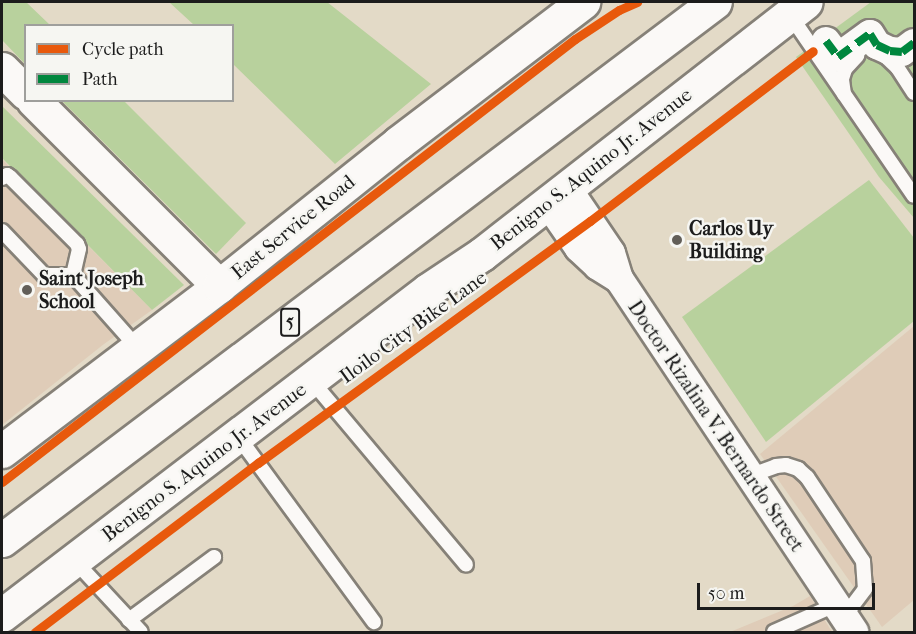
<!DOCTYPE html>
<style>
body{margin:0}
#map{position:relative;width:916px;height:634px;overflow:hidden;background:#e3dac7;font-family:"IM FELL French Canon",serif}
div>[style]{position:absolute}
.built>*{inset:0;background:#dfccb8}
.green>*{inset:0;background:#b8d19d}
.roads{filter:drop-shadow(2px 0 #868178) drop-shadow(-2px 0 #868178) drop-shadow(0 2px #868178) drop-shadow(0 -2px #868178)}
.lane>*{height:14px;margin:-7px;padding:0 7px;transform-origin:7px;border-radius:7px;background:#fbf9f7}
.street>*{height:28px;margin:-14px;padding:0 14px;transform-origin:14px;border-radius:14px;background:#fbf9f7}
.secondary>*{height:33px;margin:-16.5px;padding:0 16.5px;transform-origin:16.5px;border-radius:16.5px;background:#fbf9f7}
.highway>*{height:33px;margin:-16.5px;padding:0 16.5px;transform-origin:16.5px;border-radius:16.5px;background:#fbf9f7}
.quiet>*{height:8px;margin-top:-4px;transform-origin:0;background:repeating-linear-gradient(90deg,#00873e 0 15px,transparent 0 23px)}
.cycleway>*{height:9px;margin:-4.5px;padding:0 4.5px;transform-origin:4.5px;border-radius:4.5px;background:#e8590c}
.dots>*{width:16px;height:16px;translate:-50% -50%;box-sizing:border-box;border:3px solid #f6f6f2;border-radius:50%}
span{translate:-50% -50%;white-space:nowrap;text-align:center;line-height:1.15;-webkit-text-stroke:5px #f6f6f2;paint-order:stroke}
.shield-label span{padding:2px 4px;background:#f6f6f2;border:2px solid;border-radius:4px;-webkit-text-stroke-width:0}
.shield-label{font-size:18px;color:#1c1c1c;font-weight:700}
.street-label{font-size:20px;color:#1c1c1c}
.poi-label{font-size:20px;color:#1c1c1c;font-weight:700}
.left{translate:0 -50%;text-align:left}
.frame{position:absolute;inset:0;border:3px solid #1c1c1c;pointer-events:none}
.legend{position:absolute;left:24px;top:24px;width:210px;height:78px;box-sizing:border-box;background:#f6f6f2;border:2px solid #9f9f9c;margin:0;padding:8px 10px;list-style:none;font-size:18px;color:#1c1c1c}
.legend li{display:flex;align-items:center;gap:12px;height:30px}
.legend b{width:30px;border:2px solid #9f9f9c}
.scale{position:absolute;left:697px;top:583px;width:178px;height:27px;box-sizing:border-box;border:3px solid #1c1c1c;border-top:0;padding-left:8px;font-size:18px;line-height:21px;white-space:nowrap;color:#1c1c1c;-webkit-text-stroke:4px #f6f6f2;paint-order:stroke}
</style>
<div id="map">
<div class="built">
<div style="clip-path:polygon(2px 159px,152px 310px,104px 344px,2px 425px)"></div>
<div style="clip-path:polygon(914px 326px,914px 600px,882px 627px,760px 454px)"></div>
<div style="clip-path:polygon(810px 596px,832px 632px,730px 632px,793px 606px)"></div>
</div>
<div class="green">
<div style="clip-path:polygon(2px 2px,26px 2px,50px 25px,26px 26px,25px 64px,2px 40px)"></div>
<div style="clip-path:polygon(169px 2px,327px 2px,431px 84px,335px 164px,233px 64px,232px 26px,194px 25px)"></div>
<div style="clip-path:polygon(871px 2px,914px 2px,914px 218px,879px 177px,796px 57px)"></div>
<div style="clip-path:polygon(62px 101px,124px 101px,246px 223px,216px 254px)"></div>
<div style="clip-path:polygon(2px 106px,184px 285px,152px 310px,2px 158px)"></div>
<div style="clip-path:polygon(869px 180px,914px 238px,914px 321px,766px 442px,682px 317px)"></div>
</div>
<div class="roads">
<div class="lane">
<div style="left:790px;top:15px;width:219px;rotate:55.6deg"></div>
<div style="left:884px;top:55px;width:18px;rotate:43deg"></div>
<div style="left:897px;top:67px;width:31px;rotate:57deg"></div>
<div style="left:844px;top:94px;width:15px;rotate:-98deg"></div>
<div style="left:842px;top:79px;width:10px;rotate:-73deg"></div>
<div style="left:845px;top:69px;width:18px;rotate:-47deg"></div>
<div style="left:2px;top:178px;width:6px;rotate:-31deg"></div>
<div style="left:7px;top:175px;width:4px;rotate:34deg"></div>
<div style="left:10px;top:177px;width:95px;rotate:45deg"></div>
<div style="left:77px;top:244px;width:5px;rotate:68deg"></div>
<div style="left:79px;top:249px;width:27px;rotate:103deg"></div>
<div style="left:73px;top:275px;width:29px;rotate:180deg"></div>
<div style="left:44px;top:275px;width:61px;rotate:-133.7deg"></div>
<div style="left:73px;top:275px;width:96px;rotate:48.4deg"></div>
<div style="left:311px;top:380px;width:241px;rotate:50deg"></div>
<div style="left:237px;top:435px;width:232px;rotate:53.8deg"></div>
<div style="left:749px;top:476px;width:29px;rotate:-20deg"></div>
<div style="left:776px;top:466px;width:10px;rotate:-6deg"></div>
<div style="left:786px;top:465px;width:13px;rotate:18deg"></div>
<div style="left:798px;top:469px;width:12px;rotate:42deg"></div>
<div style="left:807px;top:477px;width:101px;rotate:56.3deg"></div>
<div style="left:863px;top:561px;width:28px;rotate:86deg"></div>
<div style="left:865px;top:589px;width:35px;rotate:127deg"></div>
<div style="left:74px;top:560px;width:98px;rotate:47.1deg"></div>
<div style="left:129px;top:620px;width:106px;rotate:-36.5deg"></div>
<div style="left:774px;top:632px;width:67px;rotate:-23.9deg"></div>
</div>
<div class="street">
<div style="left:826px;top:41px;width:20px;rotate:53deg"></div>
<div style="left:838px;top:57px;width:39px;rotate:-36deg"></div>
<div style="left:870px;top:34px;width:13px;rotate:58deg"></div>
<div style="left:877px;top:45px;width:14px;rotate:25deg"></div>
<div style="left:890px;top:51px;width:12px;rotate:5deg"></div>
<div style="left:902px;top:52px;width:15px;rotate:-37deg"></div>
<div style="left:567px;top:188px;width:78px;rotate:55.9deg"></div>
<div style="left:611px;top:253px;width:27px;rotate:73deg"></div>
<div style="left:619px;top:279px;width:424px;rotate:56.3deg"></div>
<div style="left:548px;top:203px;width:55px;rotate:55.4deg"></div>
<div style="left:579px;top:248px;width:26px;rotate:43deg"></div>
<div style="left:598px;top:266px;width:25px;rotate:32deg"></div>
</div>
<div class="secondary">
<div style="left:2px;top:69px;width:34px;rotate:45deg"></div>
<div style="left:33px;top:100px;width:263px;rotate:45deg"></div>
<div style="left:2px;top:451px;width:273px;rotate:-37.2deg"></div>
<div style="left:219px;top:286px;width:229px;rotate:-38.6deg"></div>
<div style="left:398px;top:143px;width:233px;rotate:-37.3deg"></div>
</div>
<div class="highway">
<div style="left:2px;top:540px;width:893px;rotate:-37.04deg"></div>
<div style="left:2px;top:615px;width:536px;rotate:-37.34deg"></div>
<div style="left:428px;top:290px;width:65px;rotate:-33.7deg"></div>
<div style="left:482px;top:254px;width:410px;rotate:-37.9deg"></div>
</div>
</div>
<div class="quiet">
<div style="left:826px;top:41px;width:20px;rotate:53deg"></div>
<div style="left:838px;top:57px;width:39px;rotate:-36deg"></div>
<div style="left:870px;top:34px;width:13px;rotate:58deg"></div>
<div style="left:877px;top:45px;width:14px;rotate:25deg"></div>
<div style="left:890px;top:51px;width:12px;rotate:5deg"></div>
<div style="left:902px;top:52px;width:15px;rotate:-37deg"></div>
</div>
<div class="cycleway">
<div style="left:2px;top:482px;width:724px;rotate:-37.71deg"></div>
<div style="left:575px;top:39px;width:53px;rotate:-33.4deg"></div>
<div style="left:619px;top:10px;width:20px;rotate:-24deg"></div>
<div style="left:35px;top:632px;width:280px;rotate:-37.2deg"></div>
<div style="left:258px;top:463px;width:411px;rotate:-36.1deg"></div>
<div style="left:590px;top:221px;width:280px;rotate:-37.3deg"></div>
</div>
<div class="dots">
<div style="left:677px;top:240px;background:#625e58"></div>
<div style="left:27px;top:290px;background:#625e58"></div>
</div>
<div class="shield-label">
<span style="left:290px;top:322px">5</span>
</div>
<div class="street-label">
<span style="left:591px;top:169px;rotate:-38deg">Benigno S. Aquino Jr. Avenue</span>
<span style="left:293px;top:227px;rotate:-39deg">East Service Road</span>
<span style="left:413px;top:327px;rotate:-36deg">Iloilo City Bike Lane</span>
<span style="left:716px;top:426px;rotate:56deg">Doctor Rizalina V. Bernardo Street</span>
<span style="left:204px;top:462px;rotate:-37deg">Benigno S. Aquino Jr. Avenue</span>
</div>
<div class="poi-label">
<span class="left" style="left:689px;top:240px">Carlos Uy<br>Building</span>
<span class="left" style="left:39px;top:290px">Saint Joseph<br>School</span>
</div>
<div class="frame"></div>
<ul class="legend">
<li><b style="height:8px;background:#e8590c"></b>Cycle path</li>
<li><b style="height:8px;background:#00873e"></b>Path</li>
</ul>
<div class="scale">50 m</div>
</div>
